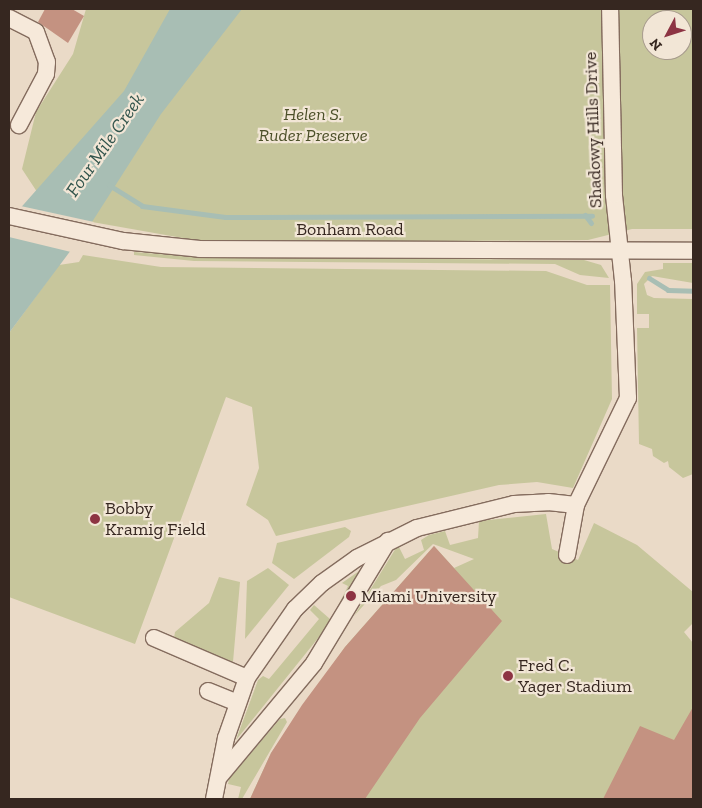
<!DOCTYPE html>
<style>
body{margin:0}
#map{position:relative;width:702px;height:808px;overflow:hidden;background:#eadac7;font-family:"Zilla Slab",serif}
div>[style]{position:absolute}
.green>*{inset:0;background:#c7c69c}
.water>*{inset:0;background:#a8beb4}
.pier>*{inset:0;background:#eadac7}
.stream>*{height:5px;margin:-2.5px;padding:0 2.5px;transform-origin:2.5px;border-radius:2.5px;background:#a8beb4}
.building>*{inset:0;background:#c49281}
.roads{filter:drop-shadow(1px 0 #846c5e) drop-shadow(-1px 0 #846c5e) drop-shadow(0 1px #846c5e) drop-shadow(0 -1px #846c5e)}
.minor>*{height:16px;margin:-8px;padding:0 8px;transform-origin:8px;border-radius:8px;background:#f6e9da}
.dots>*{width:14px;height:14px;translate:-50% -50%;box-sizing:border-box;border:2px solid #f2e6d6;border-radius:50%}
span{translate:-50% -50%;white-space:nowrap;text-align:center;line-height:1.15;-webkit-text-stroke:4.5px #f2e6d6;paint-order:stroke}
.park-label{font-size:18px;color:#4c5029;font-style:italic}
.street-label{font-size:18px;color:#362720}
.poi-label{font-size:18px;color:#362720}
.left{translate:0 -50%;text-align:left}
.water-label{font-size:19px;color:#31544c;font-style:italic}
.frame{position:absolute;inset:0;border:10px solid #362720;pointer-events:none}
.north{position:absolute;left:642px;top:10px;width:50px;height:50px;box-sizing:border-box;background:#f2e6d6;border:1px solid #a79a8d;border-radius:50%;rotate:230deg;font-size:14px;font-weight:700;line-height:20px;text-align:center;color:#362720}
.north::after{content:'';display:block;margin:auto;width:18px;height:22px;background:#8d3443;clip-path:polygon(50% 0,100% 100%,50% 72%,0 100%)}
</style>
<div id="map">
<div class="green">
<div style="clip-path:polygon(evenodd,86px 9px,693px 9px,693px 229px,632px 229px,588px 240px,211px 243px,92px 222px,41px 198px,22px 169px,36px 112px,73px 54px,86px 9px,652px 20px,682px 20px,682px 50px,652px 50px,652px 20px)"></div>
<div style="clip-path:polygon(134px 252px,194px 257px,584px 260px,601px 265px,609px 278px,580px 275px,555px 264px,194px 261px,134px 255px)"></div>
<div style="clip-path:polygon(83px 255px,161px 267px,546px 271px,587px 285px,610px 285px,612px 399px,573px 488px,537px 482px,499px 485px,276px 536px,268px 520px,246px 505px,259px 468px,252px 407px,226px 397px,135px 644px,9px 597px,9px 333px,59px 265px,79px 262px)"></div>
<div style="clip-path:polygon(663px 263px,693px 263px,693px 283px,652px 276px,644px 284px,647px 295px,654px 298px,693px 299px,693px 474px,683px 478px,669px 467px,668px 461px,664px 463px,653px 456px,652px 449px,639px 444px,637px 328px,649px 328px,649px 314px,637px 314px,637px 284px,645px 272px,663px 269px)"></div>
<div style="clip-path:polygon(546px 514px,552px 549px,578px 560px,594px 523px,637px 545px,693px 592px,693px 623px,684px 632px,693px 643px,693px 799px,250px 799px,271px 753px,345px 647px,434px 546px,454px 568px,474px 559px,433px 544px,396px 580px,381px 586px,354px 616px,396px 548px,399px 547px,405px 559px,424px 550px,421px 540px,429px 535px,445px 531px,450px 545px,478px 538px,479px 521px)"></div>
<div style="clip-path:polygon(345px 527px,351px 531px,349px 537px,294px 579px,272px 563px,277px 543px)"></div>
<div style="clip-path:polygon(268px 568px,289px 585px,245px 639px,247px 581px)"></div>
<div style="clip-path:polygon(362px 569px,335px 612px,348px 586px,342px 583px,319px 599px)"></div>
<div style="clip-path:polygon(219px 577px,240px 582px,233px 662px,174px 638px,175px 632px,209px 603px)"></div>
<div style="clip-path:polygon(314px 605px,330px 619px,323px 632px,236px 740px,258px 680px,263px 676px,269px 679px,319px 619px,310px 610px)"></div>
<div style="clip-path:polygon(285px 718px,287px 722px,242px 799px,238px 799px,241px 787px,228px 784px,229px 779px,280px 719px)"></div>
</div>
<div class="water">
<div style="clip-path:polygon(170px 9px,242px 9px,161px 114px,92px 222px,9px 333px,9px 221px,124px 91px)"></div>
</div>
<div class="pier">
<div style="clip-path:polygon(16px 205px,94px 222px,71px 252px,9px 237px,9px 216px)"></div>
</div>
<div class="stream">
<div style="left:109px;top:185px;width:39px;rotate:32deg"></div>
<div style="left:142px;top:206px;width:84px;rotate:7.5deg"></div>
<div style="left:225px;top:217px;width:367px;rotate:-0.2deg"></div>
<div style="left:585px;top:215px;width:10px;rotate:53deg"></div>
<div style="left:649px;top:278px;width:22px;rotate:32deg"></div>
<div style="left:668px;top:290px;width:25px;rotate:2deg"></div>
</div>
<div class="building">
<div style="clip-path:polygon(45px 9px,72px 9px,84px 16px,68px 43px,38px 22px)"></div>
<div style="clip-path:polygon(434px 546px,502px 621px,420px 718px,365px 799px,250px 799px,271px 753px,302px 705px,345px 647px)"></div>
<div style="clip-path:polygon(693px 707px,693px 799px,603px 799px,640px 726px,674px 740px)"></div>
</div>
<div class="roads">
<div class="minor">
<div style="left:9px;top:18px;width:30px;rotate:27deg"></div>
<div style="left:36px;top:32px;width:32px;rotate:70deg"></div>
<div style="left:47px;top:62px;width:12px;rotate:95deg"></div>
<div style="left:46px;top:74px;width:58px;rotate:117.9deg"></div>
<div style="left:9px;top:216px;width:117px;rotate:12.4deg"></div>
<div style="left:123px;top:241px;width:77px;rotate:5.9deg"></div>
<div style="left:200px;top:249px;width:493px;rotate:0.2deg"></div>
<div style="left:567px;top:555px;width:51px;rotate:-79.8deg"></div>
<div style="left:576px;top:505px;width:119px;rotate:-64.1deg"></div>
<div style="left:628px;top:398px;width:117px;rotate:-92.4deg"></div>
<div style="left:623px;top:281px;width:86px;rotate:-96deg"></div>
<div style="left:614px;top:195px;width:186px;rotate:-91.2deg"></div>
<div style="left:154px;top:638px;width:101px;rotate:23.3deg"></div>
<div style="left:208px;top:691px;width:32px;rotate:22deg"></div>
<div style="left:220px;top:776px;width:147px;rotate:-50.2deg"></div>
<div style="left:314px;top:663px;width:143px;rotate:-58.8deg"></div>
<div style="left:214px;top:799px;width:62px;rotate:-78.9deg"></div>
<div style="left:226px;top:738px;width:64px;rotate:-70.7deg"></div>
<div style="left:247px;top:678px;width:84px;rotate:-55.2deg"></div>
<div style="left:295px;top:609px;width:37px;rotate:-44deg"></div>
<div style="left:322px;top:583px;width:43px;rotate:-35.5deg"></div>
<div style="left:357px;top:558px;width:67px;rotate:-26.6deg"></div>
<div style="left:417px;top:528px;width:100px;rotate:-13.9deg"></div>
<div style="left:514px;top:504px;width:34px;rotate:-3deg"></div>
<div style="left:548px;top:502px;width:28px;rotate:6deg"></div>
</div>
</div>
<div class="dots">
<div style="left:95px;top:519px;background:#8d3443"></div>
<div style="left:351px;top:596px;background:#8d3443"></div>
<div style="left:508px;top:676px;background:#8d3443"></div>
</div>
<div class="park-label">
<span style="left:313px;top:125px">Helen S.<br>Ruder Preserve</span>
</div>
<div class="street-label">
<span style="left:593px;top:130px;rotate:-92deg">Shadowy Hills Drive</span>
<span style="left:350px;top:229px">Bonham Road</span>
</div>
<div class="poi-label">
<span class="left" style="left:105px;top:519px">Bobby<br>Kramig Field</span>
<span class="left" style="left:361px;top:596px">Miami University</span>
<span class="left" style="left:518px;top:676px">Fred C.<br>Yager Stadium</span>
</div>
<div class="water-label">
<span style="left:105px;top:145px;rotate:-55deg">Four Mile Creek</span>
</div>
<div class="frame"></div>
<div class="north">N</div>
</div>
